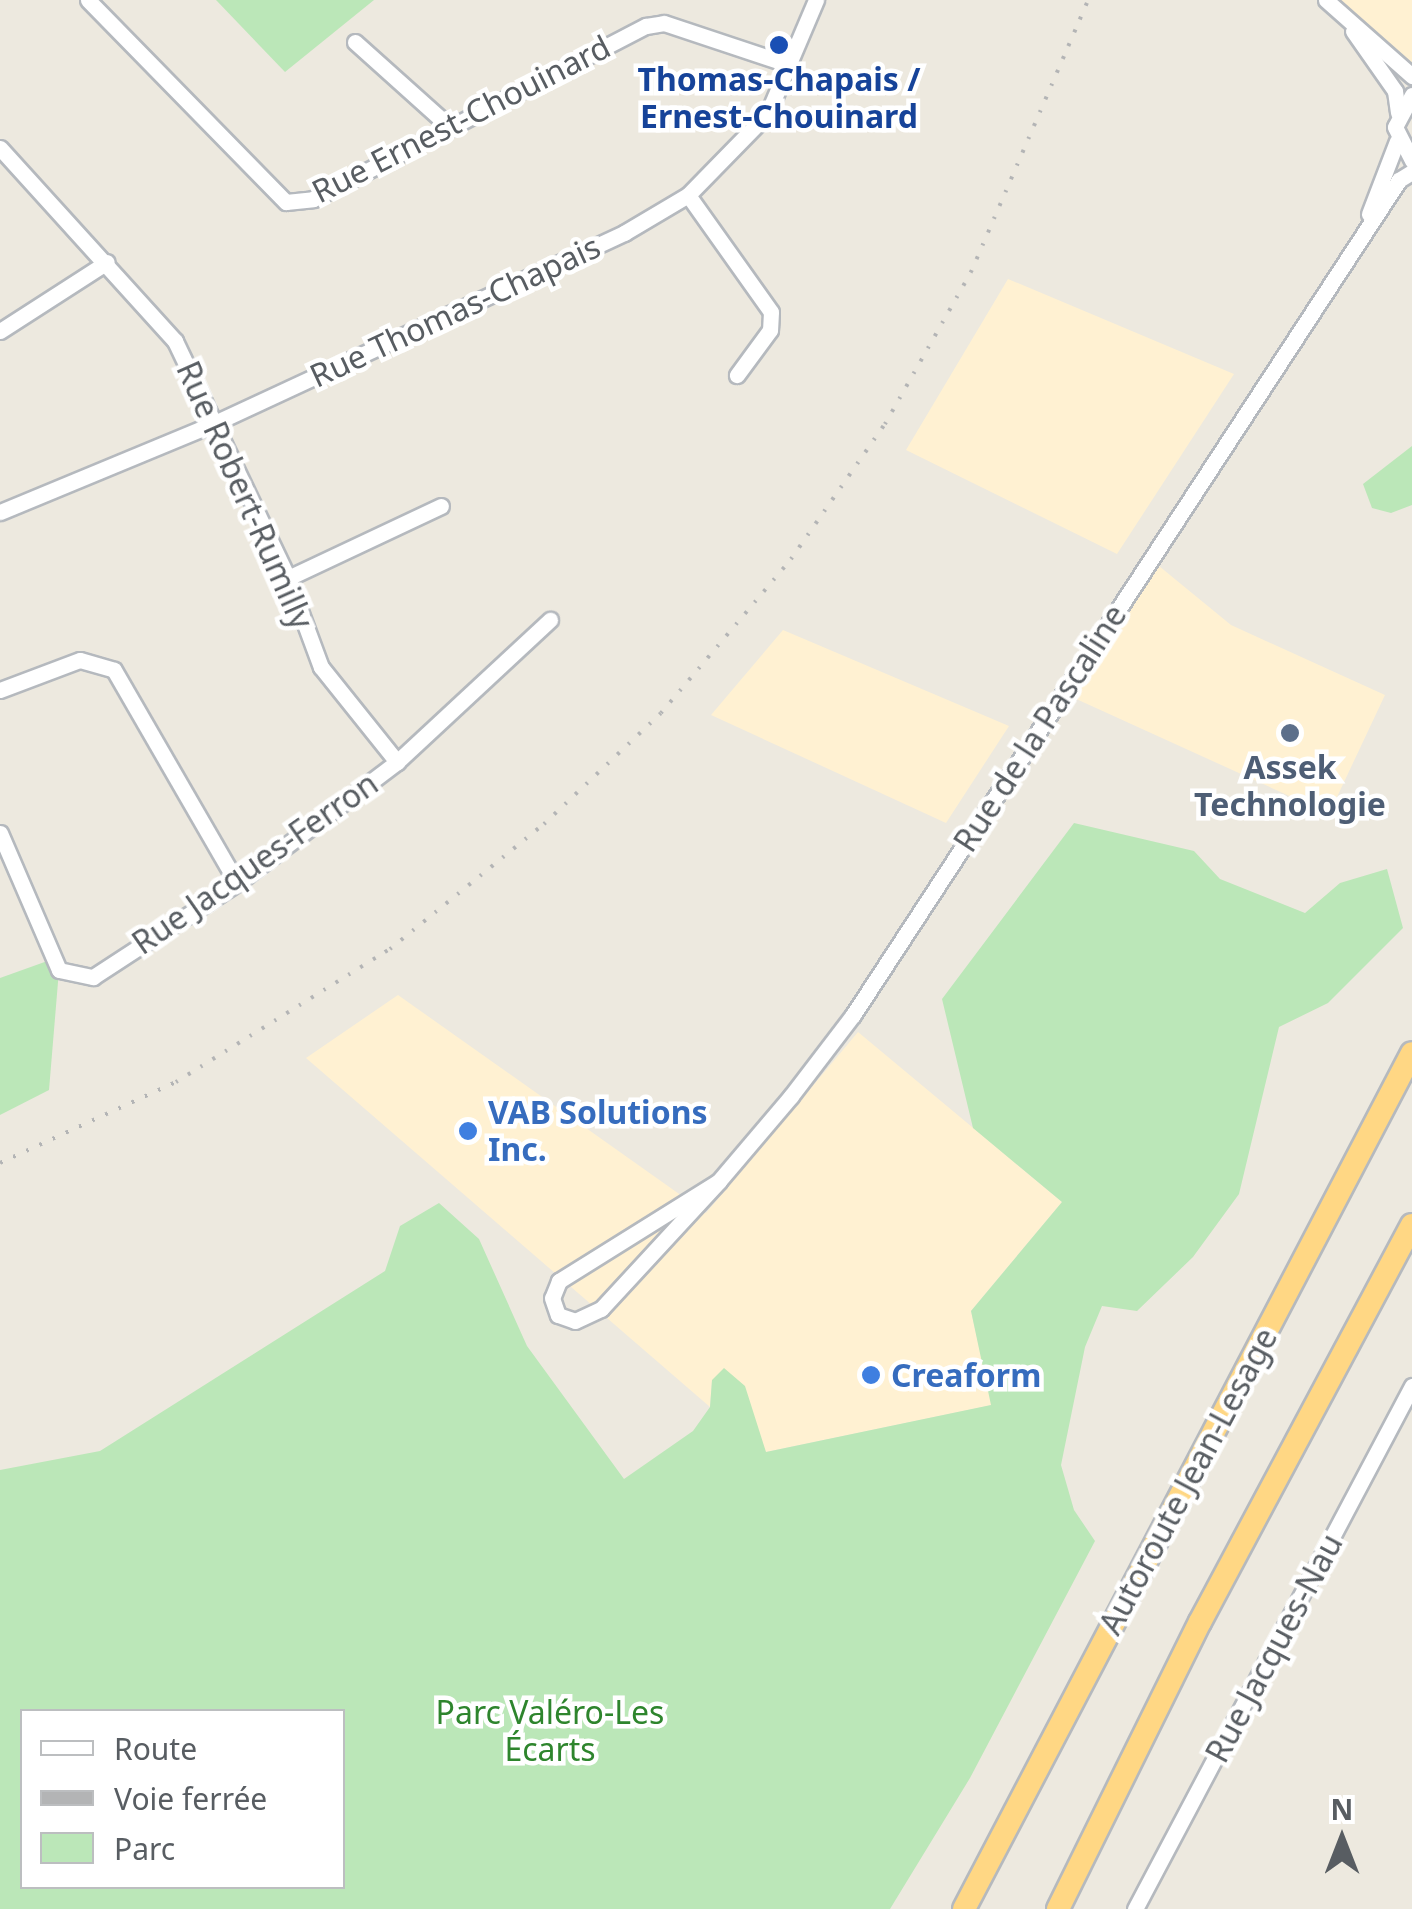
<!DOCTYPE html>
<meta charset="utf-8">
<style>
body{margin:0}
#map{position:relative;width:1412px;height:1909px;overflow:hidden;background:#ede9df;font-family:"Noto Sans",sans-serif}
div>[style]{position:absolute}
.commercial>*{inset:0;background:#fff1d2}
.green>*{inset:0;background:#bbe7b8}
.roads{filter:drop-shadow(2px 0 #b5b9be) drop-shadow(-2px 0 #b5b9be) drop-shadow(0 2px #b5b9be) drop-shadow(0 -2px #b5b9be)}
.minor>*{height:15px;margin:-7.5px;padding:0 7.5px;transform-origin:7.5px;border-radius:7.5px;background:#fff}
.highway>*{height:22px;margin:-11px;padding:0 11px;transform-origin:11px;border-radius:11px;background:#ffd784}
.rail>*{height:4px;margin-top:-2px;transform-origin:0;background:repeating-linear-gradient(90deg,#b3b4b5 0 2.5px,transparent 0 14.5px)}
.dots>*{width:28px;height:28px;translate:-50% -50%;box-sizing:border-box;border:5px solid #fff;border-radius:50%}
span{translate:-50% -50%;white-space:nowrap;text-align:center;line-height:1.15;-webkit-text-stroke:9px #fff;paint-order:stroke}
.transit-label{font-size:32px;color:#164399;font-weight:700}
.street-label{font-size:32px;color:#585d62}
.service-label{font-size:32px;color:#4e5e75;font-weight:700}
.shop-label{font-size:32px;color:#366cbe;font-weight:700}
.left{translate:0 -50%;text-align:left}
.park-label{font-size:32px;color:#2e852d}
.legend{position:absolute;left:20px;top:1709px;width:325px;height:180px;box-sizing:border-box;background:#fff;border:2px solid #bcbec0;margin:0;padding:12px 18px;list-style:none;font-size:30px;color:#585d62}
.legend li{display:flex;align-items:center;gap:20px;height:50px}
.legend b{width:50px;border:2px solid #bcbec0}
.north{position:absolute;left:1292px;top:1789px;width:100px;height:100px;-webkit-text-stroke:8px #fff;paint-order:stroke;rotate:0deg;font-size:28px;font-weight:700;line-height:40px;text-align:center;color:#585d62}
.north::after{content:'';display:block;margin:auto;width:35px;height:45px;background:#585d62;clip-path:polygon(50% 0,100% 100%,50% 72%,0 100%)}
</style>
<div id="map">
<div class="commercial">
<div style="clip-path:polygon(1336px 0,1412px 0,1412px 84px)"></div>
<div style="clip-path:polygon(1008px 279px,1234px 374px,1117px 554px,906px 450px)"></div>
<div style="clip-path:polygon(1159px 566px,1231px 625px,1385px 695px,1329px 814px,1074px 698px)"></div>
<div style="clip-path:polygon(783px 630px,1009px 726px,946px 823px,711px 715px)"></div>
<div style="clip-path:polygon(398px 995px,706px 1213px,858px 1032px,1062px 1202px,971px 1311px,992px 1405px,766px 1452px,712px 1380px,710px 1407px,306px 1058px)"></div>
</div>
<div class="green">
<div style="clip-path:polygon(216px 0,374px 0,285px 72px)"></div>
<div style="clip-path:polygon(1412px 446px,1412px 505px,1391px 513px,1372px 508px,1363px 484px)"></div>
<div style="clip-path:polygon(evenodd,1074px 823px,1194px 851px,1220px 879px,1305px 913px,1340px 883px,1387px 869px,1403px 928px,1328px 1003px,1279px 1027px,1239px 1194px,1193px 1257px,1137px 1311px,1102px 1306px,1085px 1347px,1061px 1465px,1074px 1510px,1095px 1541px,970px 1778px,890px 1909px,0 1909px,0 1470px,100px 1451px,385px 1271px,400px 1226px,439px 1203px,479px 1239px,527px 1346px,624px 1479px,693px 1431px,710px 1407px,712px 1380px,724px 1368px,745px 1386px,766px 1452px,991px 1405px,971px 1311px,1062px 1202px,973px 1128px,942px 999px,1074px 823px,22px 1712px,342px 1712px,342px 1886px,22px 1886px,22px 1712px)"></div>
<div style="clip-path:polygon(53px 959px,59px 970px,49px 1090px,0 1115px,0 978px)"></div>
</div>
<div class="roads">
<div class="minor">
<div style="left:88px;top:0;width:283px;rotate:45.6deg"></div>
<div style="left:286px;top:202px;width:27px;rotate:-6deg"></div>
<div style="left:313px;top:199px;width:375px;rotate:-27.5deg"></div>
<div style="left:646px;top:26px;width:18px;rotate:-9deg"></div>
<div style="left:664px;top:23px;width:133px;rotate:18.4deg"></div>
<div style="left:1326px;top:0;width:115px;rotate:41.5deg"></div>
<div style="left:1353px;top:31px;width:73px;rotate:55deg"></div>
<div style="left:1395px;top:91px;width:22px;rotate:82deg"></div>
<div style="left:355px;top:42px;width:129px;rotate:41.9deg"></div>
<div style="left:1412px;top:95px;width:36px;rotate:118deg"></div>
<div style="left:1395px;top:127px;width:38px;rotate:63deg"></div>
<div style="left:0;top:148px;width:261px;rotate:47.8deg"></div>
<div style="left:175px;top:341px;width:263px;rotate:64.5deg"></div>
<div style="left:288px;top:578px;width:95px;rotate:69.7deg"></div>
<div style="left:321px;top:667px;width:122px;rotate:51.3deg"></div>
<div style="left:688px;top:195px;width:143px;rotate:54.6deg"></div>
<div style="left:771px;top:312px;width:18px;rotate:93deg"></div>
<div style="left:770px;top:330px;width:56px;rotate:126.3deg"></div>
<div style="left:1369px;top:214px;width:78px;rotate:-69deg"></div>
<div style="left:0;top:331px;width:127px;rotate:-32.8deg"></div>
<div style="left:0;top:512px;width:235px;rotate:-22.5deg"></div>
<div style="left:217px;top:422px;width:449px;rotate:-24.9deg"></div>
<div style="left:624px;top:233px;width:74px;rotate:-30.7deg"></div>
<div style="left:688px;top:195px;width:115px;rotate:-45.7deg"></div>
<div style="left:768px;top:113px;width:123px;rotate:-67deg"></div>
<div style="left:288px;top:578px;width:169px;rotate:-25.2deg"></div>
<div style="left:0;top:690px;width:85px;rotate:-20.6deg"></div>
<div style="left:80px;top:660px;width:35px;rotate:16deg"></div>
<div style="left:114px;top:670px;width:246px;rotate:60deg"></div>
<div style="left:0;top:833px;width:149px;rotate:66.7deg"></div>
<div style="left:59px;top:970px;width:35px;rotate:12deg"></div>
<div style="left:93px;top:977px;width:172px;rotate:-33.1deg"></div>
<div style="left:237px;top:883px;width:201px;rotate:-37.1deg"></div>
<div style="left:397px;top:762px;width:209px;rotate:-42.9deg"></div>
<div style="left:719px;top:1181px;width:189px;rotate:148deg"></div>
<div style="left:559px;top:1281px;width:18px;rotate:112deg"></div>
<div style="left:552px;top:1298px;width:18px;rotate:71deg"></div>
<div style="left:558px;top:1315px;width:18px;rotate:19deg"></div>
<div style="left:575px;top:1321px;width:29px;rotate:-25deg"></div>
<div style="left:601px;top:1309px;width:174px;rotate:-47.3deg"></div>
<div style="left:719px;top:1181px;width:111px;rotate:-49.7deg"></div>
<div style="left:791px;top:1096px;width:102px;rotate:-52.6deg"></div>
<div style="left:853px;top:1015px;width:998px;rotate:-56.82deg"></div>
<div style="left:1399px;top:180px;width:15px;rotate:-32deg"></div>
<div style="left:1135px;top:1909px;width:592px;rotate:-62.09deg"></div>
</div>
<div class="highway">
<div style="left:964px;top:1909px;width:966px;rotate:-62.37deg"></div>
<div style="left:1058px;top:1909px;width:320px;rotate:-63.7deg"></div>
<div style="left:1200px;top:1622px;width:450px;rotate:-61.9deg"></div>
</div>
</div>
<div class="rail">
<div style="left:0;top:1163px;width:194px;rotate:-24.7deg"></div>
<div style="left:176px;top:1082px;width:252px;rotate:-31.9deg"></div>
<div style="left:390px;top:949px;width:198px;rotate:-39.1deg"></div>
<div style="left:544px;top:824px;width:161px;rotate:-43.5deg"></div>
<div style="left:661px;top:713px;width:202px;rotate:-49.8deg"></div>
<div style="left:791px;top:559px;width:165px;rotate:-55.2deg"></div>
<div style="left:885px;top:424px;width:175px;rotate:-60.5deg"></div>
<div style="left:971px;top:272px;width:296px;rotate:-66.7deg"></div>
</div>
<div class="dots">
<div style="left:779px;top:45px;background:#1a4fb4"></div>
<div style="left:1290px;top:733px;background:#5c6f8a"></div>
<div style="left:468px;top:1131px;background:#3f7fe0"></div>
<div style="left:871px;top:1375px;background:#3f7fe0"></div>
</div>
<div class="transit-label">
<span style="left:779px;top:98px">Thomas-Chapais /<br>Ernest-Chouinard</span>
</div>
<div class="street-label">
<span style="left:461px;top:119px;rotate:-27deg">Rue Ernest-Chouinard</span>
<span style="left:455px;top:311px;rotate:-25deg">Rue Thomas-Chapais</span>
<span style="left:245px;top:495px;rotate:66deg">Rue Robert-Rumilly</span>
<span style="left:1040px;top:728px;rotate:-57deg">Rue de la Pascaline</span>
<span style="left:255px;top:863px;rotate:-35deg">Rue Jacques-Ferron</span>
<span style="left:1188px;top:1481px;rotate:-62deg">Autoroute Jean-Lesage</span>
<span style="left:1274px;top:1648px;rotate:-62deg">Rue Jacques-Nau</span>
</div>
<div class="service-label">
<span style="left:1290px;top:786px">Assek<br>Technologie</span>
</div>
<div class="shop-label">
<span class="left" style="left:488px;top:1131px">VAB Solutions<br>Inc.</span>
<span class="left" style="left:891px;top:1375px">Creaform</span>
</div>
<div class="park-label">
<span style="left:550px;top:1731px">Parc Valéro-Les<br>Écarts</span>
</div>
<ul class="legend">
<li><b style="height:12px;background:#fff"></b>Route</li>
<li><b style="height:12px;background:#b3b4b5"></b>Voie ferrée</li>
<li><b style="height:28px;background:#bbe7b8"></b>Parc</li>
</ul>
<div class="north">N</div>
</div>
